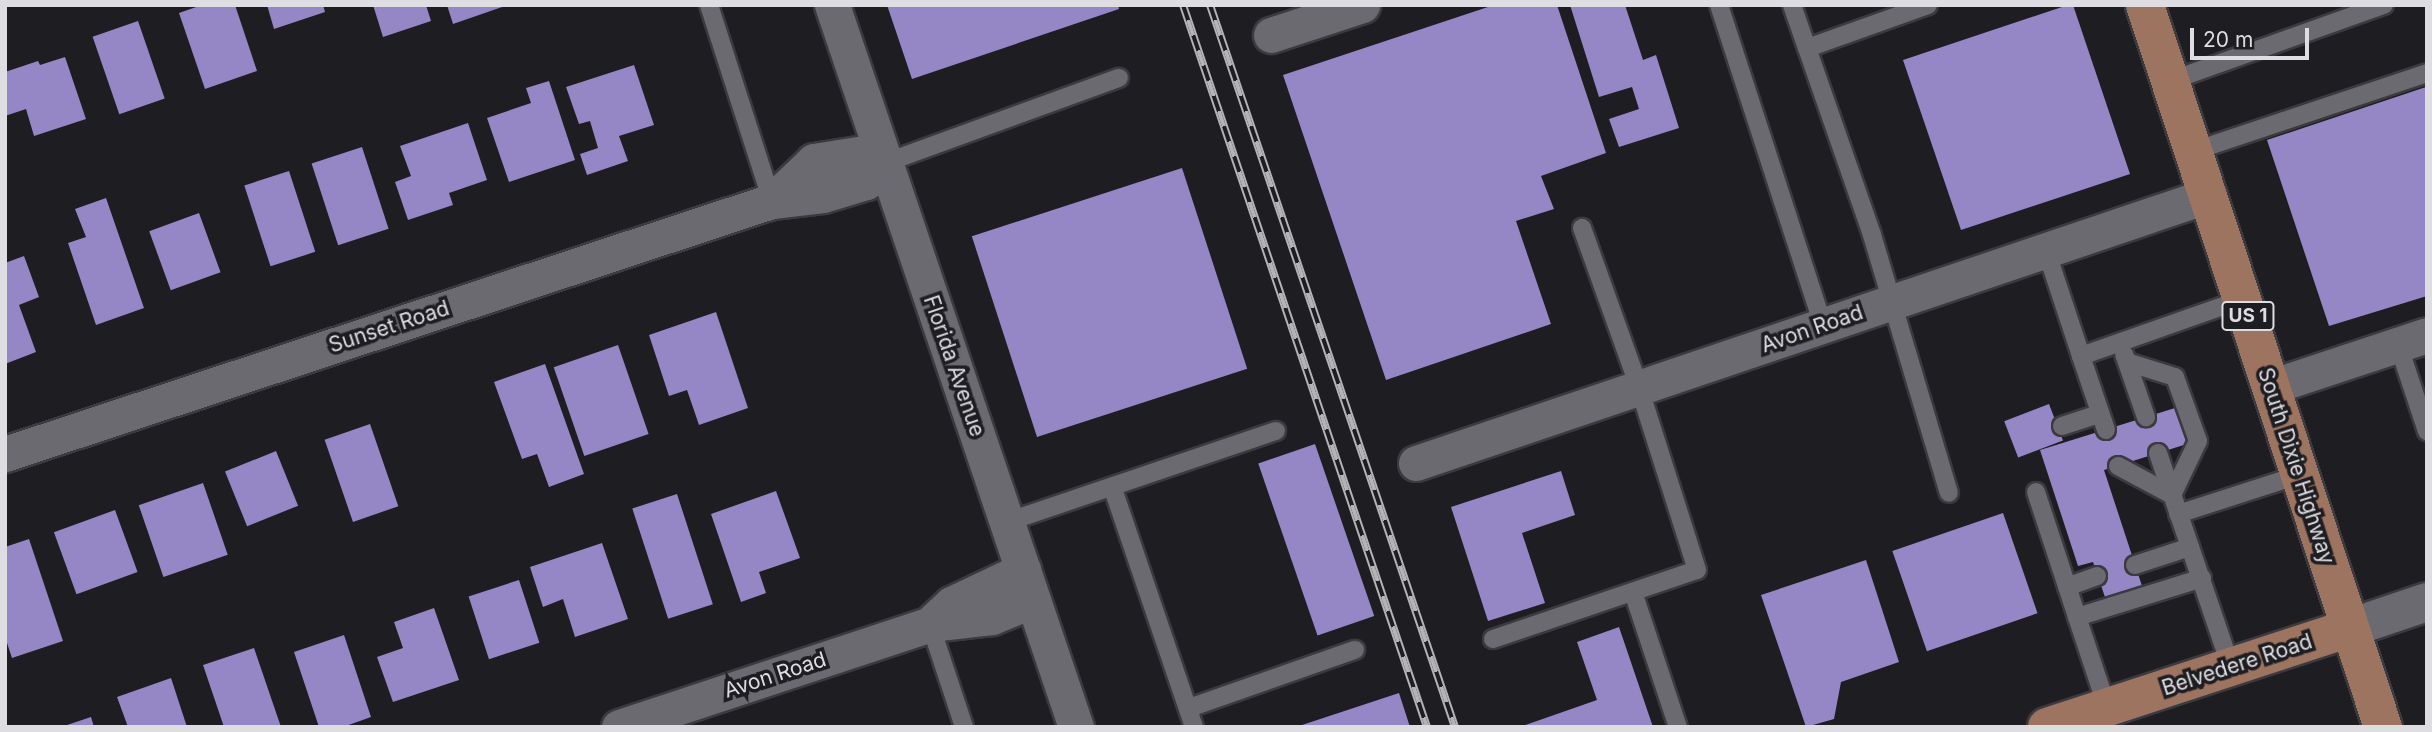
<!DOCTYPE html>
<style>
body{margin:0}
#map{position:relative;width:2432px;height:732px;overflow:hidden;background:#1e1d22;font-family:Inter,sans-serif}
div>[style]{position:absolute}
.building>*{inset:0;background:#9586c5;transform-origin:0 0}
.roads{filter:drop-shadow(2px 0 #3b3a3f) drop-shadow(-2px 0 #3b3a3f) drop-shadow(0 2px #3b3a3f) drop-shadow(0 -2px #3b3a3f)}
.lane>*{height:18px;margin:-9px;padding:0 9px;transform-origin:9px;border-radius:9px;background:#6b6a71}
.street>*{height:35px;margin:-17.5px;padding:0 17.5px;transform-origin:17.5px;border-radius:17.5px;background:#6b6a71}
.secondary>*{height:38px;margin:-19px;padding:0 19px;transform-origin:19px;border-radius:19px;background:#6b6a71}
.primary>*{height:38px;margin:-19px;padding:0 19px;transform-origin:19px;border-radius:19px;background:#9d7460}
.rail>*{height:8px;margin-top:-4px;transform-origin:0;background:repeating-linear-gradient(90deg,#1e1d22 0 16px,#b4b3b7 0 32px);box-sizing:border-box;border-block:2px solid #b4b3b7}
span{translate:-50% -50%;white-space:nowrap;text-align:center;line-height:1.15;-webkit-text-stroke:7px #1e1d22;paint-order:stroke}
.shield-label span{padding:2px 5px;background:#1e1d22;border:2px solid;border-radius:5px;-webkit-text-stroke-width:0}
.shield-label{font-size:19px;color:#dedde1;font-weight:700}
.street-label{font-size:21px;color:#dedde1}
.frame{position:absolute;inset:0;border:7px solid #dedde1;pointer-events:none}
.scale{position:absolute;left:2190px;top:28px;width:119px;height:32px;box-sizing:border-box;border:4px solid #dedde1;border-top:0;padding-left:9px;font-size:21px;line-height:24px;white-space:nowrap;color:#dedde1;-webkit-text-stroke:5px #1e1d22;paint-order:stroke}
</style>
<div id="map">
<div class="building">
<div style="clip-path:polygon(202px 5px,235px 5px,257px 71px,205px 89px,179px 13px)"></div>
<div style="clip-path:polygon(267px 5px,323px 5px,325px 12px,274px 29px)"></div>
<div style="clip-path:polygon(373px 5px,426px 5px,431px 21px,383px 37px)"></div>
<div style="clip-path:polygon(447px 5px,505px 5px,505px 6px,453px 24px)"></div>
<div style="clip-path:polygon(887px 5px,1118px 5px,1119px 9px,912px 79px)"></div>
<div style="clip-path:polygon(1494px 5px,1557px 5px,1606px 153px,1541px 176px,1554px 209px,1516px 221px,1551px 324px,1386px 380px,1283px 75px)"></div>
<div style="clip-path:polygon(1570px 5px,1625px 5px,1643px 60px,1656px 55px,1679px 128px,1619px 147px,1609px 119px,1639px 109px,1632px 87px,1599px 97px)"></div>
<div style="clip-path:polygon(2068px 5px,2073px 5px,2130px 174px,1961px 230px,1903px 60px)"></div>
<div style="left:138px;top:21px;width:82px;height:48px;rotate:71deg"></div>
<div style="clip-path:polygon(65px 57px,86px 119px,34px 136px,26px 109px,5px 116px,5px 72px,38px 61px,40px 65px)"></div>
<div style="clip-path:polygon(634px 65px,654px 125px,619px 136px,628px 161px,587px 175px,580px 154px,598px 148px,590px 121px,579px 124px,566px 87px)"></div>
<div style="clip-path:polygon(549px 81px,575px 160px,509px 182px,487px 118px,531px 103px,526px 88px)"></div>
<div style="clip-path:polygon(2426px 87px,2427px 296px,2329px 326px,2267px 140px)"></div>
<div style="clip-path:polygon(468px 123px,487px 180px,449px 193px,453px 205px,408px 220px,395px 182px,411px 176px,400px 146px)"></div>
<div style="left:362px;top:147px;width:86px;height:53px;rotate:72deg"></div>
<div style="left:1182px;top:168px;width:211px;height:221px;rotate:72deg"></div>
<div style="left:289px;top:171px;width:85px;height:47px;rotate:72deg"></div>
<div style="clip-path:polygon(106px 198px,144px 308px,96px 325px,68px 243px,86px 237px,75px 209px)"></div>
<div style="left:199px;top:213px;width:63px;height:53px;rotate:70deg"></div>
<div style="clip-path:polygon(24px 256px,39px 297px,19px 305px,36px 352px,5px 364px,5px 263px)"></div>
<div style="clip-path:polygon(716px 312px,748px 408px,699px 425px,687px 390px,669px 396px,649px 335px)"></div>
<div style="left:618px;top:345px;width:94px;height:68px;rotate:71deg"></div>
<div style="clip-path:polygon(545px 364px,584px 474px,549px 487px,537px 454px,522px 459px,494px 382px)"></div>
<div style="left:2049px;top:404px;width:39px;height:48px;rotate:69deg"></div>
<div style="clip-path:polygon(2175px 408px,2187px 444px,2104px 470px,2144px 592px,2107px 603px,2093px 562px,2078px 566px,2040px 450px)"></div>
<div style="left:370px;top:424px;width:87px;height:48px;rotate:71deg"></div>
<div style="left:1315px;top:444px;width:182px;height:60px;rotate:71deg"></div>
<div style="left:276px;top:451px;width:59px;height:55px;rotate:68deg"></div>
<div style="clip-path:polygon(1561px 471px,1575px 515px,1522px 533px,1545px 603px,1488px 621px,1451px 507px)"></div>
<div style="left:203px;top:483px;width:76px;height:68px;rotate:71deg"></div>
<div style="clip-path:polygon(776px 491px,800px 558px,759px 572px,766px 593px,741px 602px,711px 514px)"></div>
<div style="left:677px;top:494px;width:116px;height:47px;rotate:72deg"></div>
<div style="left:115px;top:510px;width:66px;height:65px;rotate:70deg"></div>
<div style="left:2003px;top:513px;width:106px;height:117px;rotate:71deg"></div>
<div style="clip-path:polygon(29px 539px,63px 641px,12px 658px,5px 637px,5px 547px)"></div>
<div style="clip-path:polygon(602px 543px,628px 619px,575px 637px,563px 599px,543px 607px,530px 567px)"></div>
<div style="clip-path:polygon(1866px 560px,1899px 662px,1841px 682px,1834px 719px,1806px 727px,1761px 595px)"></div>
<div style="left:519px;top:580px;width:66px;height:53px;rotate:72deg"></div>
<div style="clip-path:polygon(434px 608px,459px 680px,393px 702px,377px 657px,403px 648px,394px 622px)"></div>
<div style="clip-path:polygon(1619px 627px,1653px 727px,1520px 727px,1597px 700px,1577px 642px)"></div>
<div style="clip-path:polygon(344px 635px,371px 717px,343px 727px,319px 727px,294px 652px)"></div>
<div style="clip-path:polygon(254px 648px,281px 727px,224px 727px,203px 665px)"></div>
<div style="clip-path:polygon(171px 678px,187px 727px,128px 727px,117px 697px)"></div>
<div style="clip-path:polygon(1399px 693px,1410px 727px,1300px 727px,1299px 726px)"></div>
<div style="clip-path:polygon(91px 717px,94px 727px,64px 727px,64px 726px)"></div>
</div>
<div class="roads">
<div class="lane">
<div style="left:709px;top:5px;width:206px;rotate:72.2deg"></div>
<div style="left:1719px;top:5px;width:336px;rotate:72deg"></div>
<div style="left:1792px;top:5px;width:46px;rotate:70.8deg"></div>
<div style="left:1928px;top:5px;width:128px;rotate:160.4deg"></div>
<div style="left:1807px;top:48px;width:198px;rotate:70.8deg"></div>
<div style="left:1872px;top:235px;width:269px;rotate:73.4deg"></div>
<div style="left:2170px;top:81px;width:227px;rotate:-19.6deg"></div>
<div style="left:2194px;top:151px;width:246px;rotate:-18.5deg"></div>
<div style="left:885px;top:163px;width:249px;rotate:-20deg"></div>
<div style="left:2046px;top:250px;width:112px;rotate:71.7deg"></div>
<div style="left:2081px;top:356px;width:172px;rotate:-19.4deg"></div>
<div style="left:2398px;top:344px;width:92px;rotate:71.6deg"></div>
<div style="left:2124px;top:354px;width:67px;rotate:70.8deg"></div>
<div style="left:2081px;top:356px;width:78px;rotate:71.3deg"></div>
<div style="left:2062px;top:426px;width:40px;rotate:-18deg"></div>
<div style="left:2158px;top:453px;width:226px;rotate:71.2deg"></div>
<div style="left:2118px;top:466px;width:61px;rotate:28.2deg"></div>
<div style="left:2172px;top:495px;width:60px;rotate:-64.3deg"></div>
<div style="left:2198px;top:441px;width:68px;rotate:-109.8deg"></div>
<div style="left:2175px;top:377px;width:50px;rotate:-162.6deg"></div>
<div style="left:1113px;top:489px;width:251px;rotate:71.2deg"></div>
<div style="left:2036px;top:492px;width:132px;rotate:71.8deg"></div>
<div style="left:2077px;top:617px;width:131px;rotate:-17.3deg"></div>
<div style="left:2178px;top:514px;width:127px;rotate:-17.9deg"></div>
<div style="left:1007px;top:522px;width:284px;rotate:-18.7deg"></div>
<div style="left:2135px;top:565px;width:58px;rotate:-18.1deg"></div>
<div style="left:2067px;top:587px;width:32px;rotate:-20deg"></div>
<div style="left:1633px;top:592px;width:142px;rotate:71.6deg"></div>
<div style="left:2077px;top:617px;width:95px;rotate:71.6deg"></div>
<div style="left:930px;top:624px;width:108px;rotate:71.7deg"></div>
<div style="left:1493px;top:639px;width:215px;rotate:-18.7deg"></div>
<div style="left:1697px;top:570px;width:192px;rotate:-107.6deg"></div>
<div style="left:1639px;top:387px;width:169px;rotate:-109.7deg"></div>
<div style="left:1189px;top:708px;width:176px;rotate:-19.3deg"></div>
</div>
<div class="street">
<div style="left:832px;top:5px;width:762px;rotate:71.33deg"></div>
<div style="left:1271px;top:35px;width:96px;rotate:-18.2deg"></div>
<div style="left:2270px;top:387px;width:165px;rotate:-18.3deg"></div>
<div style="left:5px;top:454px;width:808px;rotate:-18.26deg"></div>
<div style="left:772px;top:201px;width:51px;rotate:-6.7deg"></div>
<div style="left:823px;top:195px;width:45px;rotate:-16.8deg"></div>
<div style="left:866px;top:182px;width:27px;rotate:-45deg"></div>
<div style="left:885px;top:163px;width:19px;rotate:-144deg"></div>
<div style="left:870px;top:152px;width:57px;rotate:170.9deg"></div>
<div style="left:814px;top:161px;width:58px;rotate:136.4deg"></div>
<div style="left:1416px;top:463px;width:837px;rotate:-18.67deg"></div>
<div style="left:933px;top:621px;width:25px;rotate:-43deg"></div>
<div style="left:951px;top:604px;width:80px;rotate:-25.3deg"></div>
<div style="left:619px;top:727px;width:328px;rotate:-18.3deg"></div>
<div style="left:930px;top:624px;width:62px;rotate:-6.4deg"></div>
<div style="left:992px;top:617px;width:44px;rotate:-22.5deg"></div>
</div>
<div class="secondary">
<div style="left:2350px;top:628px;width:81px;rotate:-18.7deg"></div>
</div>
<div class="primary">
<div style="left:2145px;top:5px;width:760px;rotate:71.76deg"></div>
<div style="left:2047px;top:727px;width:319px;rotate:-18.1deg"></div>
</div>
</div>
<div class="rail">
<div style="left:1183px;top:5px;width:762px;rotate:71.33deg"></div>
<div style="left:1210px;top:5px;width:762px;rotate:71.26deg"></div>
</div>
<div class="shield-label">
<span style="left:2248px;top:316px">US 1</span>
</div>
<div class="street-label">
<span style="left:389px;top:327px;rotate:-18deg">Sunset Road</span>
<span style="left:1812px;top:329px;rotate:-19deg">Avon Road</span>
<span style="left:954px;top:366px;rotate:71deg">Florida Avenue</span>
<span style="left:2296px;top:466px;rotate:72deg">South Dixie Highway</span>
<span style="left:2237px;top:665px;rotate:-18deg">Belvedere Road</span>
<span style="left:775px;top:675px;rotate:-18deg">Avon Road</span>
</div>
<div class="frame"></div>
<div class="scale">20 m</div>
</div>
